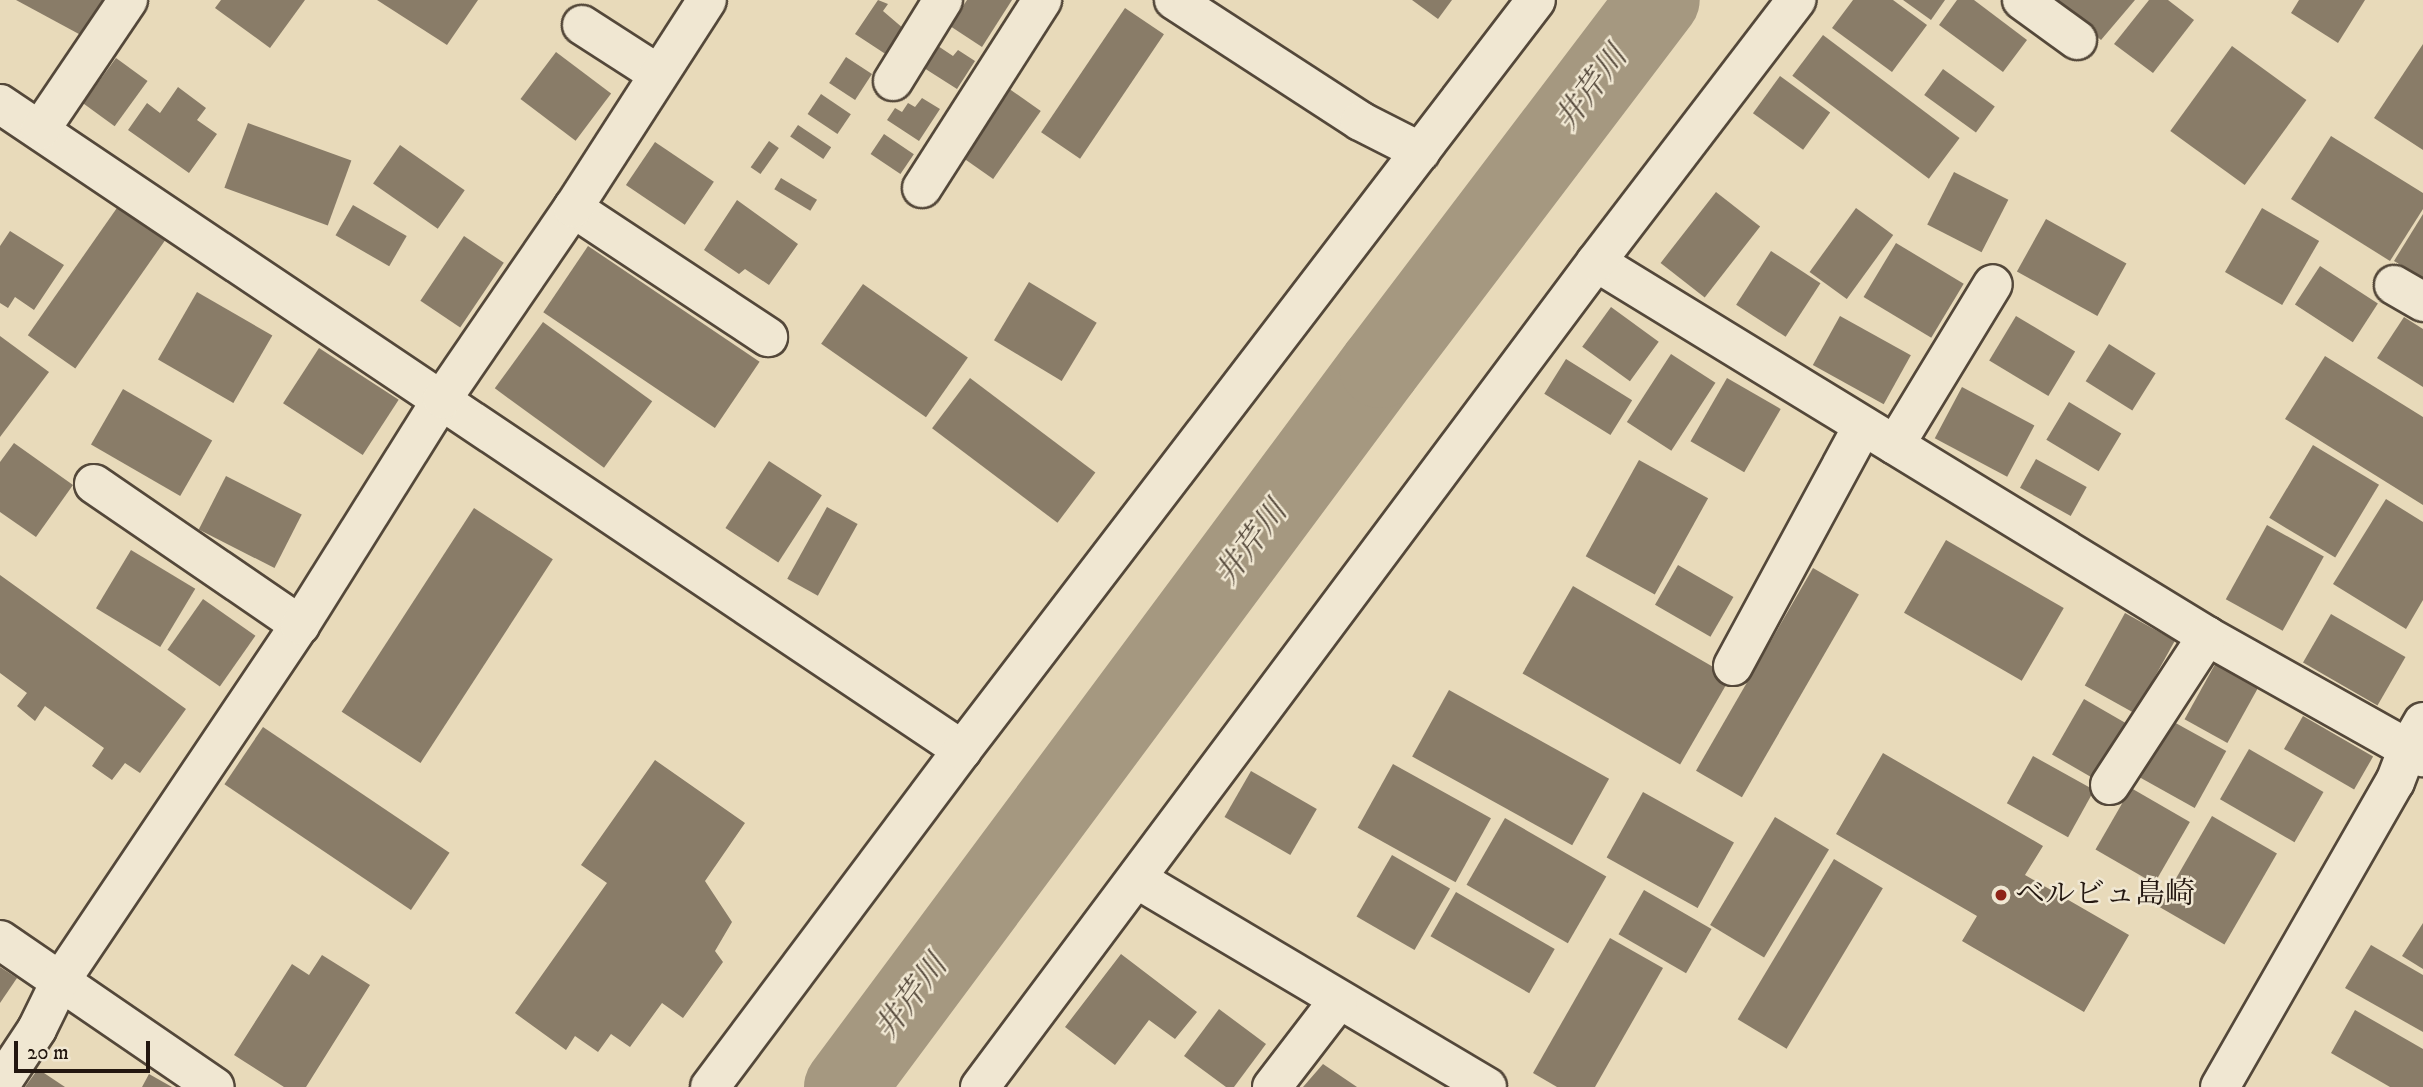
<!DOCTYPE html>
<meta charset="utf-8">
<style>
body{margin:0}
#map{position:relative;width:2423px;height:1087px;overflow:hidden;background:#e8daba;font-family:"IM FELL DW Pica","Noto Serif JP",serif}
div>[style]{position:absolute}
.river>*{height:82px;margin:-41px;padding:0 41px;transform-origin:41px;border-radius:41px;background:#a59880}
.building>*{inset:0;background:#897c68;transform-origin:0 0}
.roads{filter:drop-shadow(2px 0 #54483a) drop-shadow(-2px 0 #54483a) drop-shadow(0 2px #54483a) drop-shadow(0 -2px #54483a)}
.minor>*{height:38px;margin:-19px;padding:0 19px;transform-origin:19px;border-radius:19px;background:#f0e7d2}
.dots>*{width:19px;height:19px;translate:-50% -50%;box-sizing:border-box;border:4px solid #f0e7d2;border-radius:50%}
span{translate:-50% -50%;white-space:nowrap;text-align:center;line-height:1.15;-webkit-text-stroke:5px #f0e7d2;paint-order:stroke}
.poi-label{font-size:30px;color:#231710}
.left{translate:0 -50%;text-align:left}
.water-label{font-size:32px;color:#574b3d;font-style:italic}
.scale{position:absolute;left:14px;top:1041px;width:136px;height:32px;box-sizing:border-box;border:4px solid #231710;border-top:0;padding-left:9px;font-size:21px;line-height:24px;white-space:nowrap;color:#231710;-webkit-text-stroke:5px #f0e7d2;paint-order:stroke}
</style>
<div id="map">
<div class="river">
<div style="left:845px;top:1087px;width:897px;rotate:-53.39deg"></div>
<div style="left:1380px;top:367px;width:461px;rotate:-52.8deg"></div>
</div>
<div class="building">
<div style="clip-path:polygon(16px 0,112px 0,90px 40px)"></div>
<div style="clip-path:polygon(221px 0,305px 0,270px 48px,215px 8px)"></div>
<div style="clip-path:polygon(377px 0,478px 0,447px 45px)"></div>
<div style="clip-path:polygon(878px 0,888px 4px,883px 11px,904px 29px,887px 55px,855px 34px)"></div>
<div style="clip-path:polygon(967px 0,1012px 0,982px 47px,950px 26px)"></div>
<div style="clip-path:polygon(1412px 0,1452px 0,1438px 19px)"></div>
<div style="clip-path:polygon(1853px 0,1893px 0,1927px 25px,1892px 72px,1832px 28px)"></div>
<div style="clip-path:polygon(1903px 0,1945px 0,1931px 20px)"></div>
<div style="clip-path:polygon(1957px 0,1974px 0,2027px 40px,2003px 72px,1939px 25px)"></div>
<div style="clip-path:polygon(2054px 0,2135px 0,2101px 40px)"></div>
<div style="clip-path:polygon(2149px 0,2168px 0,2194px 20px,2153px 73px,2114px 44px)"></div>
<div style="clip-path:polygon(2299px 0,2365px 0,2338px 43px,2291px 13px)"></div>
<div style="left:1125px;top:8px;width:47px;height:150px;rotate:34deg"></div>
<div style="left:1823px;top:35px;width:171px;height:51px;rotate:37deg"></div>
<div style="clip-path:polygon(2423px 44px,2423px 150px,2374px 118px)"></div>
<div style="clip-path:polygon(938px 46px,953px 56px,958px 50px,975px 61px,957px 89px,924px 68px)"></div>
<div style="left:2232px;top:46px;width:92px;height:105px;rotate:36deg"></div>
<div style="left:556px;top:52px;width:69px;height:59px;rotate:37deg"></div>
<div style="left:846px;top:57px;width:31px;height:31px;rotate:33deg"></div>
<div style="left:116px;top:58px;width:39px;height:56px;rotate:36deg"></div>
<div style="left:1943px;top:69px;width:64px;height:32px;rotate:36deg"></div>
<div style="left:1780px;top:76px;width:62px;height:46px;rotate:36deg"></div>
<div style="clip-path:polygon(178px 87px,206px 108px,197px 120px,217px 134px,189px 173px,128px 130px,147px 103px,160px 113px)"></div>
<div style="left:1008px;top:88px;width:40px;height:83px;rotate:35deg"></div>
<div style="left:821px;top:94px;width:36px;height:24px;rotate:34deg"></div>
<div style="clip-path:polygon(922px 98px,940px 109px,919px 141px,887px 120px,895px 108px,902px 112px,908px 103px,915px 107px)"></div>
<div style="left:248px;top:123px;width:110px;height:69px;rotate:20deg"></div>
<div style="left:798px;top:125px;width:40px;height:14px;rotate:34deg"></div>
<div style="left:884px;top:134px;width:36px;height:24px;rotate:34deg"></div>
<div style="clip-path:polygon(2331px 136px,2423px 193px,2423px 209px,2390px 261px,2291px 199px)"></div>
<div style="left:769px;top:141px;width:12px;height:32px;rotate:35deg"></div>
<div style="left:655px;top:142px;width:71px;height:52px;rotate:34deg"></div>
<div style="left:400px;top:145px;width:79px;height:47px;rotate:35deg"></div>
<div style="left:1954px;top:172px;width:61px;height:59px;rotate:27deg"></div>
<div style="left:781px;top:178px;width:42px;height:13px;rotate:31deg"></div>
<div style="left:1716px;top:192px;width:56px;height:90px;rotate:38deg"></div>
<div style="clip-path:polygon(737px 200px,798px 244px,769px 285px,745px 269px,739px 274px,704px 250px)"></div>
<div style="left:119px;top:205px;width:58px;height:159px;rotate:35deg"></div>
<div style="left:353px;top:205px;width:62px;height:35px;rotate:30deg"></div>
<div style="left:1856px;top:208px;width:46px;height:79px;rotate:36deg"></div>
<div style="left:2262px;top:208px;width:66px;height:74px;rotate:30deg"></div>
<div style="clip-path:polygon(2423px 214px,2423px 278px,2394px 261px)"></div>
<div style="left:2046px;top:219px;width:92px;height:60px;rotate:29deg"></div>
<div style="clip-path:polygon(10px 231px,64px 265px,34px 310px,15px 297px,8px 308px,0 303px,0 246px)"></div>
<div style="left:464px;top:236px;width:48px;height:78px;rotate:34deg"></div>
<div style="left:1896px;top:243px;width:79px;height:63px;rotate:31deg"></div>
<div style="left:588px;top:246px;width:207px;height:80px;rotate:34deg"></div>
<div style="left:1771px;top:251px;width:59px;height:64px;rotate:33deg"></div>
<div style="left:2320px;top:266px;width:69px;height:46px;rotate:33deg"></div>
<div style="left:1029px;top:282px;width:79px;height:68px;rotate:31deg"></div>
<div style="left:863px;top:284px;width:128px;height:73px;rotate:35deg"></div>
<div style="left:197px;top:292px;width:87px;height:78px;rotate:30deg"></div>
<div style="left:1611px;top:307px;width:59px;height:49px;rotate:36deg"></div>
<div style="left:1840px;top:316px;width:81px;height:56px;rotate:29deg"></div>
<div style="left:2016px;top:316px;width:69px;height:52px;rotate:31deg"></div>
<div style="clip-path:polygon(2404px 317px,2423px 329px,2423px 387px,2377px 358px)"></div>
<div style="left:543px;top:322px;width:135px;height:82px;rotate:36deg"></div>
<div style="clip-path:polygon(0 336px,49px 372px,0 437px)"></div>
<div style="left:2109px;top:344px;width:55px;height:44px;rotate:32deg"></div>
<div style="left:319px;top:348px;width:95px;height:66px;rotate:33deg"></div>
<div style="left:1671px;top:354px;width:53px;height:81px;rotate:33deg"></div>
<div style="clip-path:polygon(2325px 356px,2423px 417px,2423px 505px,2285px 419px)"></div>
<div style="left:1566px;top:359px;width:78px;height:41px;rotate:32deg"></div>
<div style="left:970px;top:378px;width:157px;height:63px;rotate:37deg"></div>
<div style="left:1727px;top:378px;width:62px;height:73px;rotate:30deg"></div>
<div style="left:1962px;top:387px;width:82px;height:58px;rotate:28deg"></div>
<div style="left:123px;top:389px;width:103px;height:64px;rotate:30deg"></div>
<div style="left:2069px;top:402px;width:61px;height:44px;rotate:31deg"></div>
<div style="clip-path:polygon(14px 443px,73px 485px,36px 537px,0 512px,0 462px)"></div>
<div style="left:2313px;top:445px;width:77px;height:85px;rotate:31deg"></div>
<div style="left:2036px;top:459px;width:58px;height:33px;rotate:29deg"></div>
<div style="left:1639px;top:460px;width:79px;height:110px;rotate:29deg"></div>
<div style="left:769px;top:461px;width:63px;height:80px;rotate:33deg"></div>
<div style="left:226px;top:476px;width:85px;height:60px;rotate:27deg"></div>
<div style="clip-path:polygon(2386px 499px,2423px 522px,2423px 600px,2406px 629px,2333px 584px)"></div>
<div style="left:827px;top:507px;width:35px;height:82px;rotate:29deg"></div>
<div style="left:474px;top:508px;width:94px;height:243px;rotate:33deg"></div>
<div style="left:2267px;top:525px;width:65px;height:85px;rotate:29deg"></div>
<div style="left:1946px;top:540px;width:136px;height:84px;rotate:30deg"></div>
<div style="left:131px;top:550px;width:75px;height:68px;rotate:31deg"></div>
<div style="left:1678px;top:565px;width:64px;height:46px;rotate:30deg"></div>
<div style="left:1813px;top:568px;width:53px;height:234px;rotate:30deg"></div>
<div style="clip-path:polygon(0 575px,186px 709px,140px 773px,125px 763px,112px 780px,92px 766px,104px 748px,45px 706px,35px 721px,17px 706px,27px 693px,0 673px)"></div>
<div style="left:1573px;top:586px;width:182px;height:101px;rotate:30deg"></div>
<div style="left:203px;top:599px;width:64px;height:62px;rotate:35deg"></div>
<div style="left:2125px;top:613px;width:57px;height:83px;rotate:29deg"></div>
<div style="left:2331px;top:614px;width:86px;height:56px;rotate:30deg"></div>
<div style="left:2218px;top:659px;width:49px;height:69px;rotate:29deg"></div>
<div style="left:1449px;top:690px;width:183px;height:76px;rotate:29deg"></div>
<div style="left:2084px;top:699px;width:51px;height:64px;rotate:30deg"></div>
<div style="left:2303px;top:716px;width:81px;height:38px;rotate:30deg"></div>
<div style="left:2172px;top:721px;width:62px;height:65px;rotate:29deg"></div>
<div style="left:263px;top:727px;width:225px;height:69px;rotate:34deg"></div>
<div style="left:2249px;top:749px;width:86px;height:58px;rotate:30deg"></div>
<div style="clip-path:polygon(1883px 753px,2043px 846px,2025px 875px,2129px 935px,2084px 1012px,1962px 941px,1977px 916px,1836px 834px)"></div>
<div style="left:2033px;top:756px;width:70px;height:54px;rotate:29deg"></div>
<div style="clip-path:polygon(655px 760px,745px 823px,705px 881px,732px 922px,715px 951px,723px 962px,683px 1018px,662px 1003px,630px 1047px,611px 1034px,598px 1052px,575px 1036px,566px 1050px,515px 1013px,607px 883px,581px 865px)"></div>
<div style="left:1393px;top:764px;width:112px;height:73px;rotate:29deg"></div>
<div style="left:1251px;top:771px;width:76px;height:53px;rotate:30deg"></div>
<div style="left:2131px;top:788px;width:68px;height:71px;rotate:30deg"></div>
<div style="left:1643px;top:792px;width:104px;height:75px;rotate:29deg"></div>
<div style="left:2212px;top:816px;width:75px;height:105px;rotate:30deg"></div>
<div style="left:1775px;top:817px;width:63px;height:126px;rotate:31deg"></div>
<div style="left:1505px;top:818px;width:117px;height:77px;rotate:30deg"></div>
<div style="left:1392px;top:855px;width:67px;height:71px;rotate:30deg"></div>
<div style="left:1834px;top:859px;width:57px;height:187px;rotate:31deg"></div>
<div style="left:1644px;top:890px;width:78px;height:51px;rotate:30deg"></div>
<div style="left:1456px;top:892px;width:114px;height:51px;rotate:30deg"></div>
<div style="clip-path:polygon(2423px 923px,2423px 969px,2402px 956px)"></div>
<div style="clip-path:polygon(1610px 938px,1663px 968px,1595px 1087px,1557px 1087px,1533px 1073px)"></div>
<div style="clip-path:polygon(2371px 945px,2423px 975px,2423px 1032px,2345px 988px)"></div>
<div style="clip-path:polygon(1121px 954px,1197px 1012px,1175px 1039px,1149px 1020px,1115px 1065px,1065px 1027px)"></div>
<div style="clip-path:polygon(322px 955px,370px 985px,306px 1087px,284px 1087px,234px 1055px,292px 964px,309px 975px)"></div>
<div style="clip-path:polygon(0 967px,17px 978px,0 1003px)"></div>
<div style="clip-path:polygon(1219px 1009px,1266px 1044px,1234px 1087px,1226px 1087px,1184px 1056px)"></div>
<div style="clip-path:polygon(2355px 1010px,2423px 1049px,2423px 1087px,2390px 1087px,2331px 1053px)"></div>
<div style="clip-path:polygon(1323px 1064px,1357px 1087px,1303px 1087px)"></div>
<div style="clip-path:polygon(38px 1069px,65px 1087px,25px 1087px)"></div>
<div style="clip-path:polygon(149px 1074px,172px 1087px,142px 1087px)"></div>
</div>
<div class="roads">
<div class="minor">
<div style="left:1174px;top:0;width:222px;rotate:33deg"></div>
<div style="left:1360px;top:121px;width:68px;rotate:26.9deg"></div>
<div style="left:2022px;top:0;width:68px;rotate:36deg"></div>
<div style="left:582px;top:25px;width:90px;rotate:32.8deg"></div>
<div style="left:893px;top:81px;width:95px;rotate:-58.3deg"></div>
<div style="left:0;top:104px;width:1159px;rotate:33.88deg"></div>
<div style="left:40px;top:130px;width:157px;rotate:-55.9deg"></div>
<div style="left:922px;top:188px;width:223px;rotate:-57.4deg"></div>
<div style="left:573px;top:208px;width:234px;rotate:33.5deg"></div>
<div style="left:1596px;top:262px;width:716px;rotate:31.47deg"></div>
<div style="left:2207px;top:636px;width:248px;rotate:29.3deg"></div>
<div style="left:2394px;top:285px;width:34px;rotate:30deg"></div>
<div style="left:1895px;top:445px;width:188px;rotate:-58.7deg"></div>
<div style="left:94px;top:484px;width:250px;rotate:34.4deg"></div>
<div style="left:1733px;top:666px;width:273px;rotate:-61.6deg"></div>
<div style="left:2110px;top:785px;width:178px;rotate:-56.9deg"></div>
<div style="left:1137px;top:879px;width:407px;rotate:30.7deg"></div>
<div style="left:0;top:940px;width:260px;rotate:34.4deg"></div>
<div style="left:0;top:1085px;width:67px;rotate:-56.5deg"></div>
<div style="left:37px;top:1029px;width:55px;rotate:-63.9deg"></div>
<div style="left:61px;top:980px;width:428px;rotate:-56.1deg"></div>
<div style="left:300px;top:625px;width:267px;rotate:-57.9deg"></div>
<div style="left:442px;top:399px;width:232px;rotate:-55.6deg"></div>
<div style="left:573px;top:208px;width:247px;rotate:-57.2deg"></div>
<div style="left:710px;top:1087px;width:421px;rotate:-53.2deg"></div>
<div style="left:962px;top:750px;width:944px;rotate:-52.57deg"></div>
<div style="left:980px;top:1087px;width:1030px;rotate:-53.25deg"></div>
<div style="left:1596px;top:262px;width:330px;rotate:-52.6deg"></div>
<div style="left:1272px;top:1087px;width:108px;rotate:-52.5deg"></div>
<div style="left:2220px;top:1087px;width:352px;rotate:-60.2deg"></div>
<div style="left:2395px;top:782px;width:36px;rotate:-69deg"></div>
<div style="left:2408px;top:748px;width:30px;rotate:-60deg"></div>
</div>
</div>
<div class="dots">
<div style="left:2001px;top:895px;background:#8f2418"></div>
</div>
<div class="poi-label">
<span class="left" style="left:2015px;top:895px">ベルビュ島崎</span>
</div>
<div class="water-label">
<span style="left:1592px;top:89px;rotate:-53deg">井芹川</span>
<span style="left:1252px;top:544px;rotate:-53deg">井芹川</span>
<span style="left:912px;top:998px;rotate:-53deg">井芹川</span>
</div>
<div class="scale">20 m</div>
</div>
